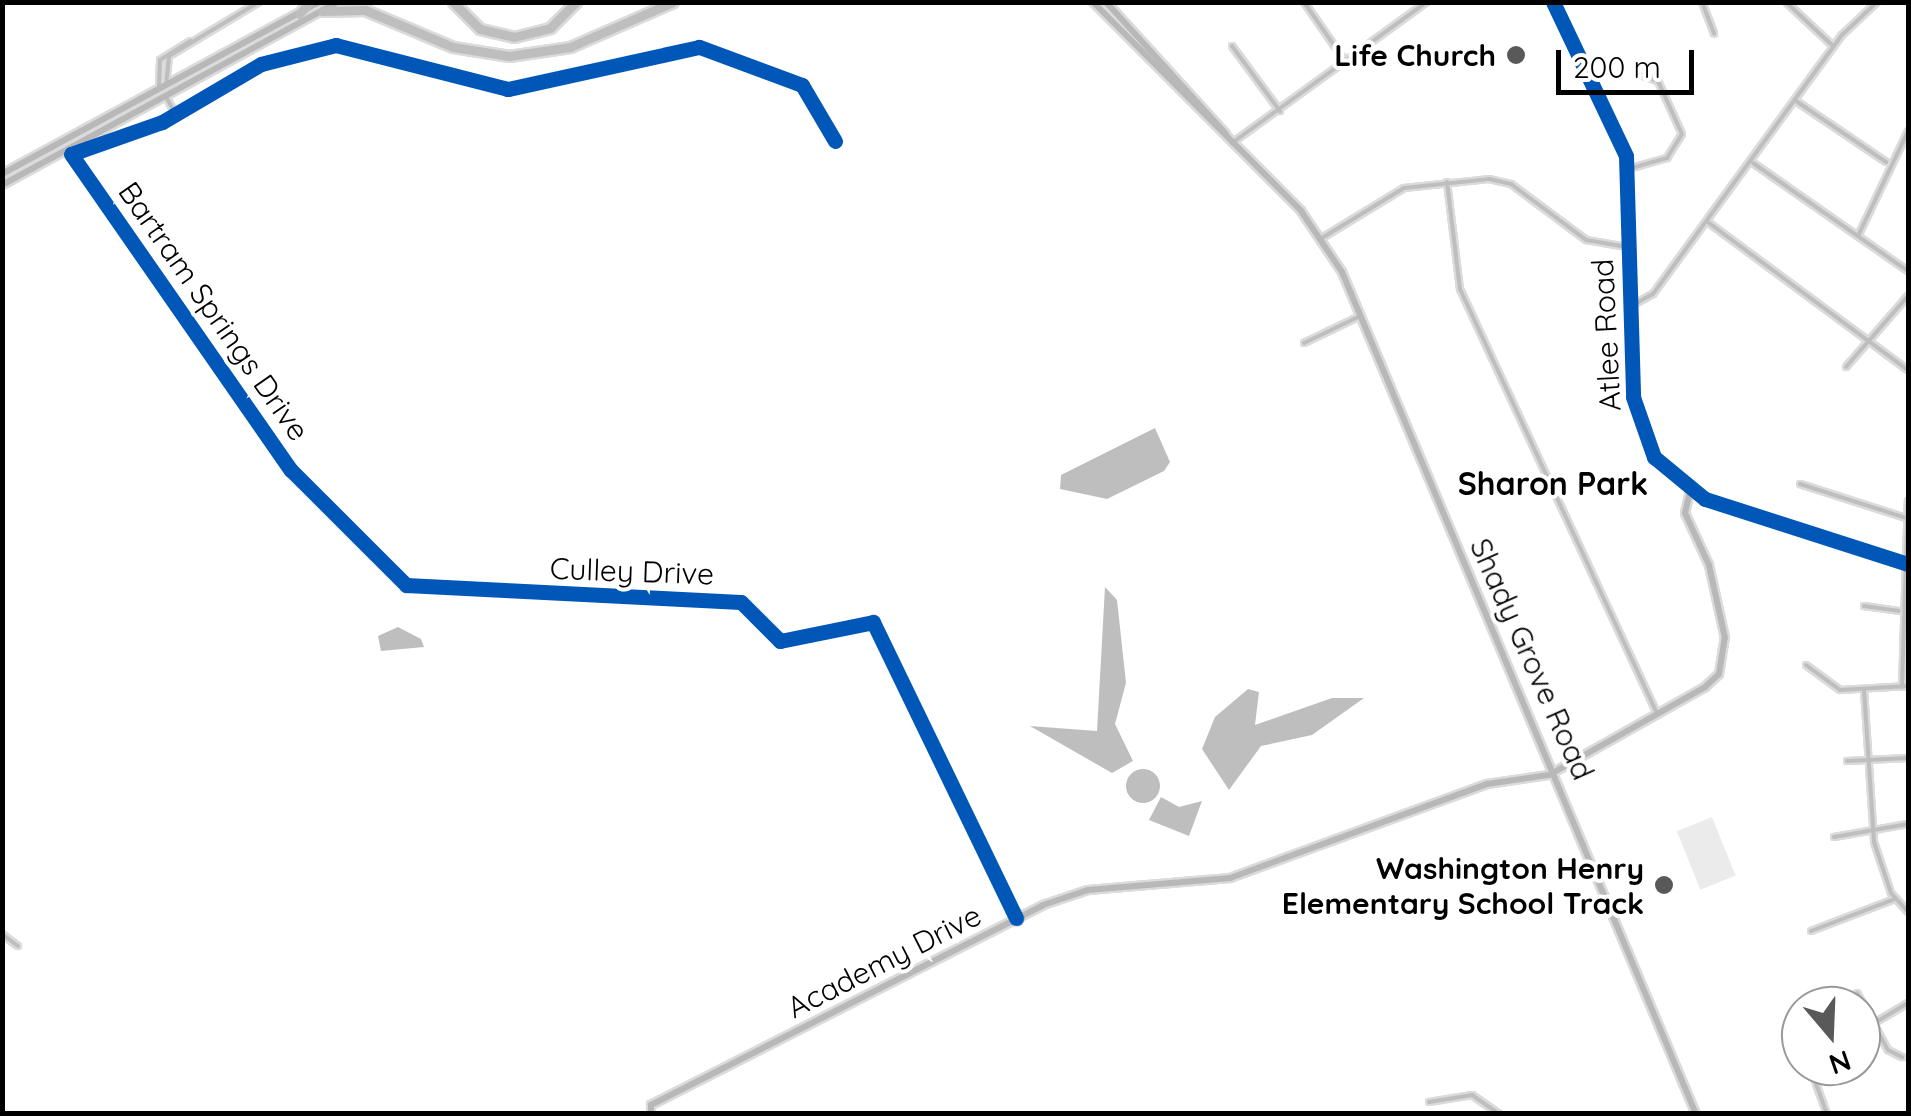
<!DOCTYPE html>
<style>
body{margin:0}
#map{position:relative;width:1911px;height:1116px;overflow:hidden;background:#fff;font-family:Quicksand,sans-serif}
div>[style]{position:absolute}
.green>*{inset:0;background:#ebebeb;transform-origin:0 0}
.water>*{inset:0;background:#bebebe}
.round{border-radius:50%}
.roads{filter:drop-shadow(2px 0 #dbdbdb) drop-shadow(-2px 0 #dbdbdb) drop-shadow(0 2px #dbdbdb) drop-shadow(0 -2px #dbdbdb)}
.street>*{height:4px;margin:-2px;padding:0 2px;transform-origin:2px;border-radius:2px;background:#bebebe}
.secondary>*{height:6px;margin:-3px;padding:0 3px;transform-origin:3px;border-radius:3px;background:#b8b8b8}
.highway>*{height:9px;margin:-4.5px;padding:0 4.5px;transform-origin:4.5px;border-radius:4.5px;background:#bebebe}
.cycleway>*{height:15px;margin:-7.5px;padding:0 7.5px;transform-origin:7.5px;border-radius:7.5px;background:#0057b8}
.dots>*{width:28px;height:28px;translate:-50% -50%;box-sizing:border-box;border:5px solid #fff;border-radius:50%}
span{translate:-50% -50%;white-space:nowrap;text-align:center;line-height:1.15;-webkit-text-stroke:8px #fff;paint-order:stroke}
.poi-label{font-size:30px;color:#000;font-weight:700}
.right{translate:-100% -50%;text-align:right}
.street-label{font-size:30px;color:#000}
.neighbourhood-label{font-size:32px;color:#000;font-weight:700}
.frame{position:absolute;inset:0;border:5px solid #000;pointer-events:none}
.north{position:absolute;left:1781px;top:986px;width:100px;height:100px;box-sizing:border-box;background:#fff;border:2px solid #999;border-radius:50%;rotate:161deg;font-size:28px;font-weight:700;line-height:40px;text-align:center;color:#000}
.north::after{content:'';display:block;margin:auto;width:35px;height:45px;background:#595959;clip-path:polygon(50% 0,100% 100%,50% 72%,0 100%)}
.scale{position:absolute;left:1556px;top:50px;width:138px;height:45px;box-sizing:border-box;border:5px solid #000;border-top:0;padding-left:12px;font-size:30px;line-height:35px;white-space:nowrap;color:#000;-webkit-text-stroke:8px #fff;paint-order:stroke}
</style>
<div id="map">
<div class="green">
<div style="left:1712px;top:817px;width:63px;height:38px;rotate:68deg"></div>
</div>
<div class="water">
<div style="clip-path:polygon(1155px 428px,1170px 462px,1164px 471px,1107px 499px,1060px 489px,1061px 475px)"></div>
<div style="clip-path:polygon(1105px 587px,1117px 600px,1126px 683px,1115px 724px,1133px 761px,1112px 773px,1030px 726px,1097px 731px)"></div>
<div style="clip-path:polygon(398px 627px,421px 639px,424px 647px,381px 651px,378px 636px)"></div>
<div style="clip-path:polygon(1248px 689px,1259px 692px,1255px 725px,1332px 698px,1364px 698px,1312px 735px,1261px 746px,1229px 790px,1202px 749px,1215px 717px)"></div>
<div class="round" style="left:1126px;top:769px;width:34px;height:34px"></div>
<div style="clip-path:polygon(1161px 797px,1179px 807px,1202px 801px,1189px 836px,1149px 820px)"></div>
</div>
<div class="roads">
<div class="street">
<div style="left:1304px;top:2px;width:75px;rotate:55.3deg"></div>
<div style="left:1702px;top:2px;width:34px;rotate:69deg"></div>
<div style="left:1786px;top:2px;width:64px;rotate:43.1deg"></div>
<div style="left:1232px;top:46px;width:81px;rotate:53.6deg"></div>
<div style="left:166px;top:85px;width:29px;rotate:-84deg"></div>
<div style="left:169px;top:56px;width:105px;rotate:-31deg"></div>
<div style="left:159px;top:88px;width:28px;rotate:-88deg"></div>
<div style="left:160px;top:60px;width:36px;rotate:-32deg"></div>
<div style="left:165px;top:95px;width:23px;rotate:61deg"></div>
<div style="left:1796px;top:101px;width:109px;rotate:34.1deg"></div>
<div style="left:835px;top:141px;width:65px;rotate:-120.5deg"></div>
<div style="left:802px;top:85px;width:110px;rotate:-159.7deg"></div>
<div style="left:699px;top:47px;width:196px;rotate:167.6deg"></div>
<div style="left:508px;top:89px;width:178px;rotate:-165.7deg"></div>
<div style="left:336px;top:45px;width:77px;rotate:165.8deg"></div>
<div style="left:261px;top:64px;width:115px;rotate:149.6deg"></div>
<div style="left:162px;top:122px;width:96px;rotate:160.6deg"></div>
<div style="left:71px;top:154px;width:385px;rotate:55.2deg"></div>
<div style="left:291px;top:470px;width:163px;rotate:45deg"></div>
<div style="left:406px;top:585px;width:335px;rotate:2.9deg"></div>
<div style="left:741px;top:602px;width:55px;rotate:45deg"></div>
<div style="left:780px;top:641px;width:95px;rotate:-11.5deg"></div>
<div style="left:873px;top:622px;width:329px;rotate:64.2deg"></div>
<div style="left:1232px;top:143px;width:241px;rotate:-35.9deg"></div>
<div style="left:1753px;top:163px;width:189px;rotate:34.9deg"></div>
<div style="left:1628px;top:169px;width:41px;rotate:-15.8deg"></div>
<div style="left:1667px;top:158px;width:28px;rotate:-58deg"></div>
<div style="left:1682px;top:134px;width:58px;rotate:-114.4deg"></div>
<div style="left:1658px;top:81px;width:22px;rotate:-162deg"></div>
<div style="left:1447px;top:182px;width:108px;rotate:83.1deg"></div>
<div style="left:1460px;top:289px;width:468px;rotate:65.1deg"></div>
<div style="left:1709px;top:223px;width:247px;rotate:36.5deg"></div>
<div style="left:1858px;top:236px;width:116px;rotate:-64.5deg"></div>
<div style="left:1322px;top:238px;width:96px;rotate:-31.4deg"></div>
<div style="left:1404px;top:188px;width:85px;rotate:-6deg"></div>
<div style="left:1489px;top:179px;width:23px;rotate:13deg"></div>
<div style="left:1511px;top:184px;width:94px;rotate:36.7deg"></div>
<div style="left:1586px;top:240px;width:42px;rotate:9.7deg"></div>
<div style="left:1633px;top:305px;width:23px;rotate:-29deg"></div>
<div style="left:1653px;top:294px;width:321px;rotate:-53.9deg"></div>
<div style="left:1842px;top:35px;width:48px;rotate:-43.3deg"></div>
<div style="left:1304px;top:343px;width:60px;rotate:-25.7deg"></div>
<div style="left:1846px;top:367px;width:94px;rotate:-48.9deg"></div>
<div style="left:1800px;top:484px;width:111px;rotate:17.8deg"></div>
<div style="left:1864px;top:606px;width:35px;rotate:8deg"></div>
<div style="left:1806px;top:665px;width:42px;rotate:36.3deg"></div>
<div style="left:1840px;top:690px;width:68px;rotate:-3.4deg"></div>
<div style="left:1902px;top:687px;width:186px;rotate:-88.2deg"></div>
<div style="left:1864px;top:690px;width:152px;rotate:86.2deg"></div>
<div style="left:1874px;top:842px;width:54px;rotate:71.6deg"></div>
<div style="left:1891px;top:893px;width:25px;rotate:48deg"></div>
<div style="left:1847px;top:761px;width:61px;rotate:-2.8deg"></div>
<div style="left:1834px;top:837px;width:75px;rotate:-10deg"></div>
<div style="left:1811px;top:931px;width:90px;rotate:-20.9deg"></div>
<div style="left:2px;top:934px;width:20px;rotate:37deg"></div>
<div style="left:1857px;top:993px;width:65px;rotate:61.5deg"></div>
<div style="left:1888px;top:1050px;width:16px;rotate:27deg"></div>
<div style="left:1871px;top:1025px;width:43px;rotate:-30.7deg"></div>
<div style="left:1815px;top:1081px;width:35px;rotate:70deg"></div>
<div style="left:1429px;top:1102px;width:44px;rotate:-9.2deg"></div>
<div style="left:1472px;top:1095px;width:33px;rotate:35deg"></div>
</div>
<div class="secondary">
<div style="left:1093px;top:2px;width:295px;rotate:45.1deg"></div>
<div style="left:1301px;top:211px;width:73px;rotate:56.1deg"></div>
<div style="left:1342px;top:272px;width:913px;rotate:67.2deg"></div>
<div style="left:1106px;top:2px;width:178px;rotate:47.7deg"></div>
<div style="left:1553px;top:2px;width:170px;rotate:64.6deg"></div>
<div style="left:1626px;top:156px;width:241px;rotate:88.3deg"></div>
<div style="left:1633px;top:397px;width:64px;rotate:70.7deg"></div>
<div style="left:1654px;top:457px;width:66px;rotate:39.5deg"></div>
<div style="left:1705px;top:499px;width:213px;rotate:17.8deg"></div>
<div style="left:2px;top:174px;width:361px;rotate:-28.5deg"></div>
<div style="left:2px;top:185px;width:382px;rotate:-28.6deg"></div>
<div style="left:651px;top:1114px;width:9px;rotate:-90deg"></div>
<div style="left:651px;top:1105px;width:440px;rotate:-27deg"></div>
<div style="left:1043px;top:905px;width:47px;rotate:-18.4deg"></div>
<div style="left:1088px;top:890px;width:143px;rotate:-4.8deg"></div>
<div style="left:1230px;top:878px;width:274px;rotate:-20.1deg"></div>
<div style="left:1487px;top:784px;width:63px;rotate:-8.3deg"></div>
<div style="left:1549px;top:775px;width:179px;rotate:-29.4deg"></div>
<div style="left:1705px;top:687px;width:19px;rotate:-43deg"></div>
<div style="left:1719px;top:674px;width:36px;rotate:-81deg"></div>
<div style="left:1725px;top:638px;width:75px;rotate:-102.4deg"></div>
<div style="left:1709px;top:565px;width:57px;rotate:-114.8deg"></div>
<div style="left:1685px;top:513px;width:22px;rotate:-77deg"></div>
</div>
<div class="highway">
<div style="left:453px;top:2px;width:38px;rotate:45deg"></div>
<div style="left:480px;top:29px;width:35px;rotate:13deg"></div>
<div style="left:514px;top:37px;width:37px;rotate:-14deg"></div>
<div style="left:550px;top:28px;width:37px;rotate:-45deg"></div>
<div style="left:322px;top:11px;width:43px;rotate:-1.3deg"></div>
<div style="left:365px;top:10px;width:95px;rotate:22.8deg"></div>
<div style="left:453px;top:47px;width:57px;rotate:9.1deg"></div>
<div style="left:509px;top:56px;width:62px;rotate:-8.4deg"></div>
<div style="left:570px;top:47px;width:112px;rotate:-23.6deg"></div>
<div style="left:299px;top:14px;width:16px;rotate:-47deg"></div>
</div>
</div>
<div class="cycleway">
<div style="left:1553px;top:2px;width:170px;rotate:64.6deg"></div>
<div style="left:1626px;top:156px;width:241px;rotate:88.3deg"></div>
<div style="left:1633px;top:397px;width:64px;rotate:70.7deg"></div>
<div style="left:1654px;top:457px;width:66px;rotate:39.5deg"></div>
<div style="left:1705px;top:499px;width:213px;rotate:17.8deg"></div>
<div style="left:835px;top:141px;width:65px;rotate:-120.5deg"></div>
<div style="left:802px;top:85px;width:110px;rotate:-159.7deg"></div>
<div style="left:699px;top:47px;width:196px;rotate:167.6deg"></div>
<div style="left:508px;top:89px;width:178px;rotate:-165.7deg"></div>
<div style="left:336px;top:45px;width:77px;rotate:165.8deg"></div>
<div style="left:261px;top:64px;width:115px;rotate:149.6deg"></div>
<div style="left:162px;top:122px;width:96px;rotate:160.6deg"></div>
<div style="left:71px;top:154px;width:385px;rotate:55.2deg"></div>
<div style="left:291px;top:470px;width:163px;rotate:45deg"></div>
<div style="left:406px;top:585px;width:335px;rotate:2.9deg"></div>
<div style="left:741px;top:602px;width:55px;rotate:45deg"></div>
<div style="left:780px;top:641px;width:95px;rotate:-11.5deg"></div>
<div style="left:873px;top:622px;width:329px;rotate:64.2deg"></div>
</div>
<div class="dots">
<div style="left:1516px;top:55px;background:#595959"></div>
<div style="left:1664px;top:885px;background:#595959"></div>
</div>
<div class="poi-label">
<span class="right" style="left:1496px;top:55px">Life Church</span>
<span class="right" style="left:1644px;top:885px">Washington Henry<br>Elementary School Track</span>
</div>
<div class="street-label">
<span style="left:214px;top:311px;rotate:55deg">Bartram Springs Drive</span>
<span style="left:1606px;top:335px;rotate:-93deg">Atlee Road</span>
<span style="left:632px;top:571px;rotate:2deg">Culley Drive</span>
<span style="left:1532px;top:659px;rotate:66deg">Shady Grove Road</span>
<span style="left:884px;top:961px;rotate:-27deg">Academy Drive</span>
</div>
<div class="neighbourhood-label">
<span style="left:1553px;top:483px">Sharon Park</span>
</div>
<div class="frame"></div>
<div class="north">N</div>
<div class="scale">200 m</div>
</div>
